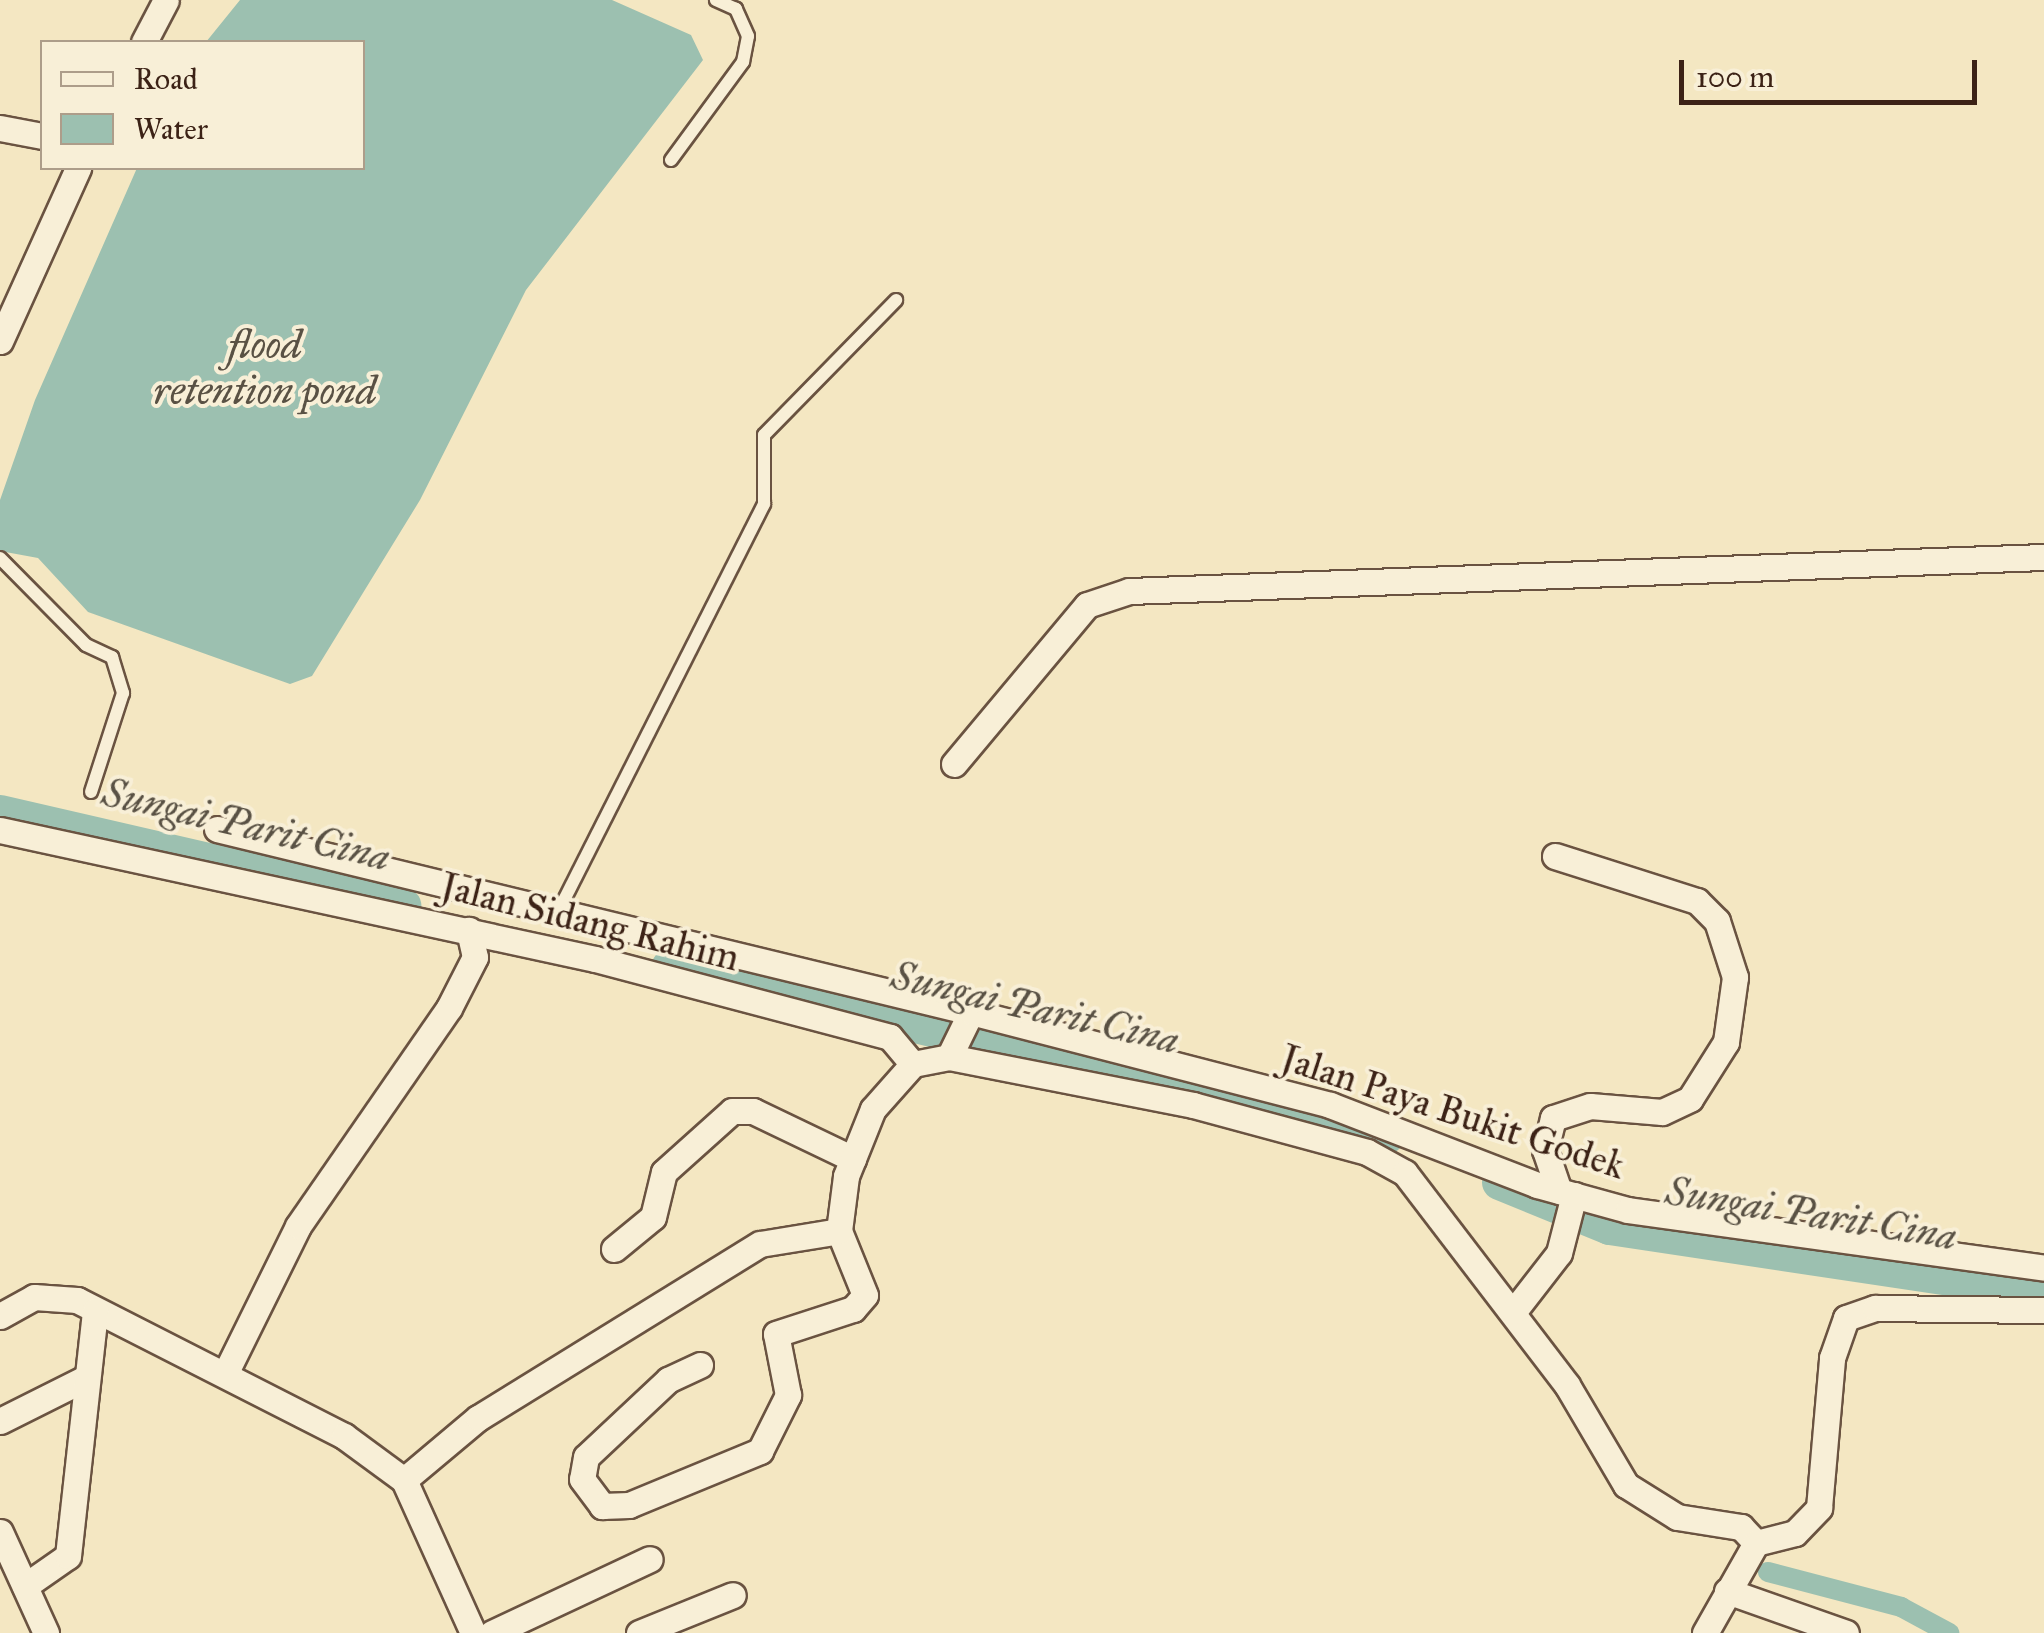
<!DOCTYPE html>
<style>
body{margin:0}
#map{position:relative;width:2044px;height:1633px;overflow:hidden;background:#f4e7c2;font-family:"IM FELL Great Primer",serif}
div>[style]{position:absolute}
.water>*{inset:0;background:#9cc0b0}
.canal>*{height:20px;margin:-10px;padding:0 10px;transform-origin:10px;border-radius:10px;background:#9cc0b0}
.river>*{height:35px;margin:-17.5px;padding:0 17.5px;transform-origin:17.5px;border-radius:17.5px;background:#9cc0b0}
.roads{filter:drop-shadow(2px 0 #6a5341) drop-shadow(-2px 0 #6a5341) drop-shadow(0 2px #6a5341) drop-shadow(0 -2px #6a5341)}
.service>*{height:12px;margin:-6px;padding:0 6px;transform-origin:6px;border-radius:6px;background:#f8efd7}
.minor>*{height:25px;margin:-12.5px;padding:0 12.5px;transform-origin:12.5px;border-radius:12.5px;background:#f8efd7}
span{translate:-50% -50%;white-space:nowrap;text-align:center;line-height:1.15;-webkit-text-stroke:8px #f8efd7;paint-order:stroke}
.street-label{font-size:38px;color:#3c2216}
.water-label{font-size:40px;color:#595144;font-style:italic}
.legend{position:absolute;left:40px;top:40px;width:325px;height:130px;box-sizing:border-box;background:#f8efd7;border:2px solid #ad9d8a;margin:0;padding:12px 18px;list-style:none;font-size:30px;color:#3c2216}
.legend li{display:flex;align-items:center;gap:20px;height:50px}
.legend b{width:50px;border:2px solid #ad9d8a}
.scale{position:absolute;left:1679px;top:60px;width:298px;height:45px;box-sizing:border-box;border:5px solid #3c2216;border-top:0;padding-left:12px;font-size:30px;line-height:35px;white-space:nowrap;color:#3c2216;-webkit-text-stroke:8px #f8efd7;paint-order:stroke}
</style>
<div id="map">
<div class="water">
<div style="clip-path:polygon(240px 0,612px 0,691px 35px,703px 60px,526px 290px,420px 500px,312px 676px,290px 684px,88px 612px,38px 558px,0 551px,0 500px,35px 400px,137px 168px,362px 168px,362px 42px,206px 42px)"></div>
</div>
<div class="canal">
<div style="left:1768px;top:1572px;width:138px;rotate:14.7deg"></div>
<div style="left:1901px;top:1607px;width:55px;rotate:28.4deg"></div>
</div>
<div class="river">
<div style="left:0;top:812px;width:414px;rotate:13deg"></div>
<div style="left:668px;top:967px;width:738px;rotate:13.24deg"></div>
<div style="left:1499px;top:1182px;width:119px;rotate:22.2deg"></div>
<div style="left:1609px;top:1227px;width:440px;rotate:8.5deg"></div>
</div>
<div class="roads">
<div class="service">
<div style="left:671px;top:160px;width:122px;rotate:-53.7deg"></div>
<div style="left:743px;top:62px;width:26px;rotate:-79deg"></div>
<div style="left:748px;top:36px;width:30px;rotate:-114deg"></div>
<div style="left:736px;top:9px;width:22px;rotate:-156deg"></div>
<div style="left:0;top:558px;width:122px;rotate:45.3deg"></div>
<div style="left:86px;top:645px;width:29px;rotate:25deg"></div>
<div style="left:112px;top:657px;width:38px;rotate:73deg"></div>
<div style="left:123px;top:693px;width:104px;rotate:107.9deg"></div>
<div style="left:559px;top:910px;width:455px;rotate:-63.2deg"></div>
<div style="left:764px;top:504px;width:69px;rotate:-90deg"></div>
<div style="left:764px;top:435px;width:189px;rotate:-45.6deg"></div>
</div>
<div class="minor">
<div style="left:144px;top:42px;width:47px;rotate:-62.4deg"></div>
<div style="left:0;top:128px;width:43px;rotate:10.8deg"></div>
<div style="left:0;top:341px;width:190px;rotate:-65.7deg"></div>
<div style="left:954px;top:764px;width:207px;rotate:-50.1deg"></div>
<div style="left:1087px;top:605px;width:44px;rotate:-18.4deg"></div>
<div style="left:1129px;top:591px;width:916px;rotate:-2.13deg"></div>
<div style="left:217px;top:829px;width:776px;rotate:13.64deg"></div>
<div style="left:0;top:830px;width:609px;rotate:12.23deg"></div>
<div style="left:595px;top:959px;width:305px;rotate:14.8deg"></div>
<div style="left:890px;top:1037px;width:35px;rotate:50deg"></div>
<div style="left:1555px;top:856px;width:149px;rotate:17.6deg"></div>
<div style="left:1697px;top:901px;width:28px;rotate:45deg"></div>
<div style="left:1717px;top:921px;width:59px;rotate:72.2deg"></div>
<div style="left:1735px;top:977px;width:66px;rotate:97.9deg"></div>
<div style="left:1726px;top:1042px;width:67px;rotate:122.3deg"></div>
<div style="left:1690px;top:1099px;width:31px;rotate:155deg"></div>
<div style="left:1662px;top:1112px;width:72px;rotate:-175.2deg"></div>
<div style="left:1590px;top:1106px;width:39px;rotate:162deg"></div>
<div style="left:1553px;top:1118px;width:33px;rotate:104deg"></div>
<div style="left:1545px;top:1150px;width:43px;rotate:71.1deg"></div>
<div style="left:949px;top:1057px;width:249px;rotate:11.1deg"></div>
<div style="left:1193px;top:1105px;width:180px;rotate:15.1deg"></div>
<div style="left:1367px;top:1152px;width:43px;rotate:28.9deg"></div>
<div style="left:1405px;top:1173px;width:267px;rotate:52.6deg"></div>
<div style="left:1567px;top:1385px;width:116px;rotate:59.5deg"></div>
<div style="left:1626px;top:1485px;width:60px;rotate:32.1deg"></div>
<div style="left:1677px;top:1517px;width:65px;rotate:8.9deg"></div>
<div style="left:1741px;top:1527px;width:22px;rotate:47deg"></div>
<div style="left:913px;top:1064px;width:37px;rotate:-11deg"></div>
<div style="left:949px;top:1057px;width:50px;rotate:-63.9deg"></div>
<div style="left:971px;top:1012px;width:371px;rotate:14.5deg"></div>
<div style="left:1330px;top:1105px;width:222px;rotate:21.1deg"></div>
<div style="left:1537px;top:1185px;width:94px;rotate:15.4deg"></div>
<div style="left:1628px;top:1210px;width:420px;rotate:7.9deg"></div>
<div style="left:614px;top:1249px;width:50px;rotate:-39.4deg"></div>
<div style="left:653px;top:1217px;width:46px;rotate:-76.3deg"></div>
<div style="left:664px;top:1172px;width:91px;rotate:-41.9deg"></div>
<div style="left:732px;top:1111px;width:21px"></div>
<div style="left:753px;top:1111px;width:111px;rotate:25.6deg"></div>
<div style="left:1514px;top:1311px;width:73px;rotate:-52.2deg"></div>
<div style="left:1559px;top:1253px;width:60px;rotate:-75.5deg"></div>
<div style="left:0;top:1316px;width:39px;rotate:-29deg"></div>
<div style="left:34px;top:1297px;width:43px;rotate:4deg"></div>
<div style="left:77px;top:1300px;width:300px;rotate:27deg"></div>
<div style="left:344px;top:1436px;width:74px;rotate:36.3deg"></div>
<div style="left:404px;top:1480px;width:168px;rotate:65.7deg"></div>
<div style="left:700px;top:1365px;width:35px;rotate:155deg"></div>
<div style="left:668px;top:1380px;width:112px;rotate:136.8deg"></div>
<div style="left:586px;top:1457px;width:22px;rotate:100deg"></div>
<div style="left:582px;top:1479px;width:34px;rotate:53deg"></div>
<div style="left:602px;top:1506px;width:27px;rotate:-2deg"></div>
<div style="left:629px;top:1505px;width:142px;rotate:-22.4deg"></div>
<div style="left:760px;top:1451px;width:63px;rotate:-63.4deg"></div>
<div style="left:788px;top:1395px;width:62px;rotate:-101.1deg"></div>
<div style="left:776px;top:1334px;width:81px;rotate:-18deg"></div>
<div style="left:853px;top:1309px;width:18px;rotate:-49deg"></div>
<div style="left:865px;top:1295px;width:69px;rotate:-112.1deg"></div>
<div style="left:226px;top:1372px;width:163px;rotate:-63.7deg"></div>
<div style="left:298px;top:1226px;width:265px;rotate:-55.3deg"></div>
<div style="left:449px;top:1008px;width:57px;rotate:-63deg"></div>
<div style="left:475px;top:957px;width:28px;rotate:-103deg"></div>
<div style="left:0;top:1421px;width:96px;rotate:-26.6deg"></div>
<div style="left:404px;top:1480px;width:97px;rotate:-40deg"></div>
<div style="left:478px;top:1418px;width:331px;rotate:-31.7deg"></div>
<div style="left:760px;top:1244px;width:80px;rotate:-9.3deg"></div>
<div style="left:839px;top:1231px;width:55px;rotate:-82.7deg"></div>
<div style="left:846px;top:1176px;width:72px;rotate:-68.1deg"></div>
<div style="left:873px;top:1109px;width:60px;rotate:-48.4deg"></div>
<div style="left:0;top:1532px;width:111px;rotate:65.5deg"></div>
<div style="left:25px;top:1586px;width:52px;rotate:-34.9deg"></div>
<div style="left:68px;top:1556px;width:247px;rotate:-83.7deg"></div>
<div style="left:1727px;top:1591px;width:126px;rotate:19.4deg"></div>
<div style="left:492px;top:1633px;width:174px;rotate:-25.1deg"></div>
<div style="left:639px;top:1633px;width:101px;rotate:-22deg"></div>
<div style="left:1705px;top:1633px;width:103px;rotate:-60.5deg"></div>
<div style="left:1756px;top:1543px;width:40px;rotate:-14.4deg"></div>
<div style="left:1795px;top:1533px;width:35px;rotate:-46deg"></div>
<div style="left:1819px;top:1508px;width:151px;rotate:-85deg"></div>
<div style="left:1832px;top:1358px;width:42px;rotate:-70.7deg"></div>
<div style="left:1846px;top:1318px;width:31px;rotate:-19deg"></div>
<div style="left:1875px;top:1308px;width:169px;rotate:0.7deg"></div>
</div>
</div>
<div class="street-label">
<span style="left:590px;top:922px;rotate:14deg">Jalan Sidang Rahim</span>
<span style="left:1453px;top:1112px;rotate:18deg">Jalan Paya Bukit Godek</span>
</div>
<div class="water-label">
<span style="left:265px;top:368px">flood<br>retention pond</span>
<span style="left:246px;top:825px;rotate:13deg">Sungai Parit Cina</span>
<span style="left:1035px;top:1008px;rotate:13deg">Sungai Parit Cina</span>
<span style="left:1811px;top:1214px;rotate:9deg">Sungai Parit Cina</span>
</div>
<ul class="legend">
<li><b style="height:12px;background:#f8efd7"></b>Road</li>
<li><b style="height:28px;background:#9cc0b0"></b>Water</li>
</ul>
<div class="scale">100 m</div>
</div>
